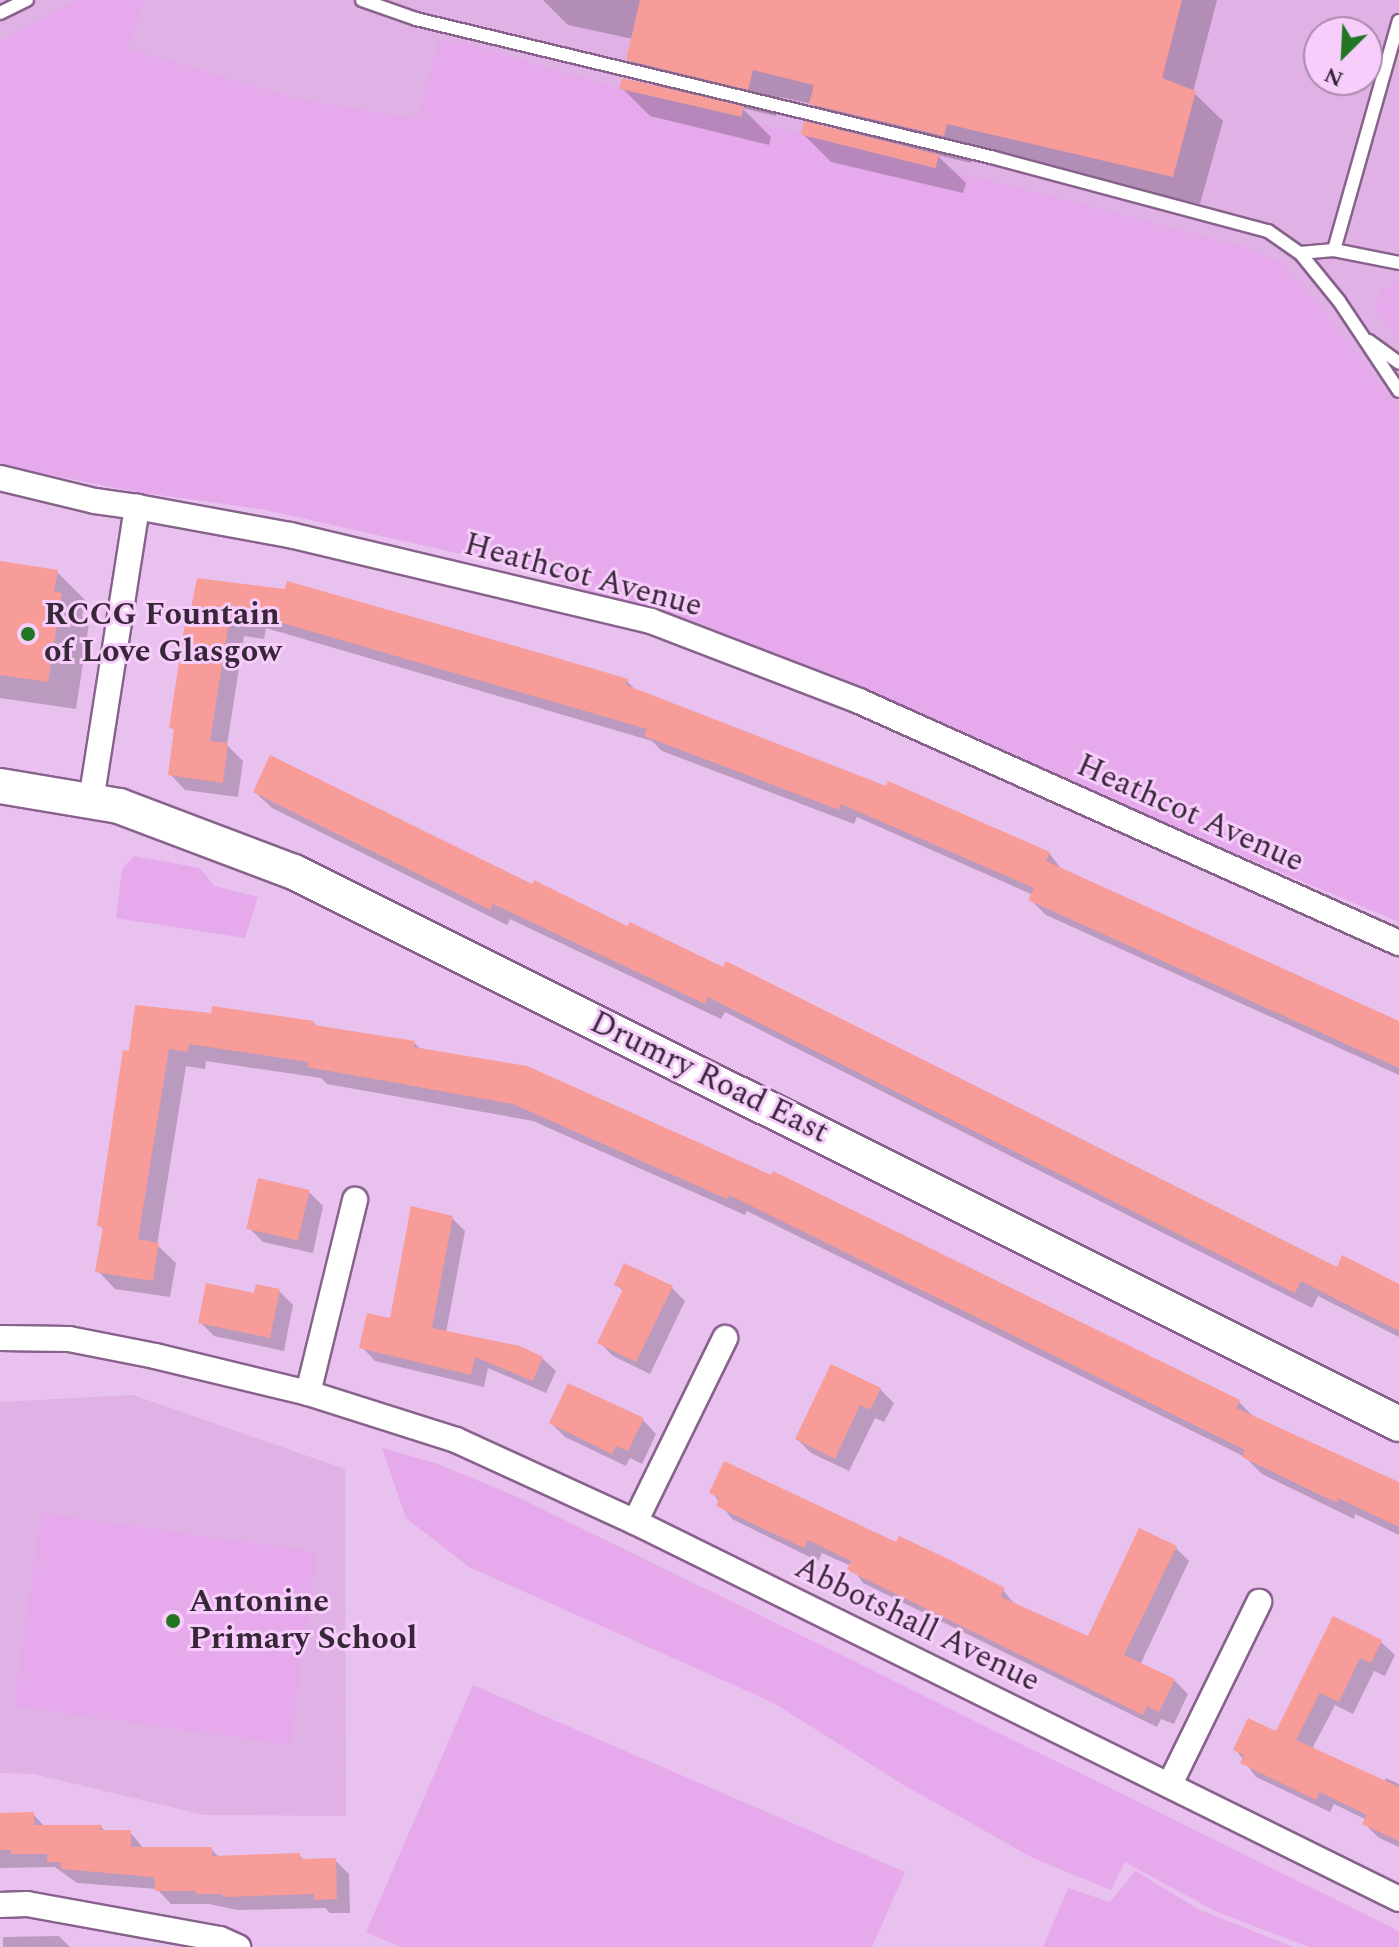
<!DOCTYPE html>
<style>
body{margin:0}
#map{position:relative;width:1399px;height:1947px;overflow:hidden;background:#e9c1ee;font-family:Spectral,serif}
div>[style]{position:absolute}
.built>*{inset:0;background:#dfb1e4}
.green>*{inset:0;background:#e5a9ec;transform-origin:0 0}
.shadow>*{inset:0;background:#0003}
.building>*{inset:0;background:#f79c98;transform-origin:0 0}
.roads{filter:drop-shadow(2px 0 #87638c) drop-shadow(-2px 0 #87638c) drop-shadow(0 2px #87638c) drop-shadow(0 -2px #87638c)}
.lane>*{height:12px;margin:-6px;padding:0 6px;transform-origin:6px;border-radius:6px;background:#fff}
.street>*{height:24px;margin:-12px;padding:0 12px;transform-origin:12px;border-radius:12px;background:#fff}
.secondary>*{height:34px;margin:-17px;padding:0 17px;transform-origin:17px;border-radius:17px;background:#fff}
.dots>*{width:22px;height:22px;translate:-50% -50%;box-sizing:border-box;border:4px solid #f6cdfb;border-radius:50%}
span{translate:-50% -50%;white-space:nowrap;text-align:center;line-height:1.15;-webkit-text-stroke:6px #f6cdfb;paint-order:stroke}
.street-label{font-size:32px;color:#372738}
.poi-label{font-size:32px;color:#372738;font-weight:700}
.left{translate:0 -50%;text-align:left}
.north{position:absolute;left:1303px;top:16px;width:80px;height:80px;box-sizing:border-box;background:#f6cdfb;border:2px solid #aa8bad;border-radius:50%;rotate:204deg;font-size:22px;font-weight:700;line-height:32px;text-align:center;color:#372738}
.north::after{content:'';display:block;margin:auto;width:28px;height:36px;background:#237621;clip-path:polygon(50% 0,100% 100%,50% 72%,0 100%)}
</style>
<div id="map">
<div class="built">
<div style="clip-path:polygon(evenodd,0 0,1399px 0,1399px 436px,0 67px,0 0,1319px 32px,1367px 32px,1367px 80px,1319px 80px,1319px 32px)"></div>
<div style="clip-path:polygon(133px 1395px,345px 1469px,346px 1816px,204px 1815px,34px 1774px,0 1773px,0 1402px)"></div>
</div>
<div class="green">
<div style="clip-path:polygon(76px 0,144px 0,129px 48px,294px 98px,417px 119px,439px 40px,469px 44px,620px 89px,1077px 202px,1250px 249px,1282px 263px,1326px 313px,1399px 409px,1399px 922px,1180px 830px,969px 734px,795px 662px,515px 566px,266px 510px,131px 491px,0 465px,0 41px)"></div>
<div style="clip-path:polygon(1399px 282px,1399px 341px,1375px 311px,1381px 289px)"></div>
<div style="clip-path:polygon(134px 856px,200px 868px,214px 886px,258px 897px,245px 938px,116px 918px,122px 869px)"></div>
<div style="clip-path:polygon(382px 1448px,435px 1463px,513px 1495px,823px 1646px,1399px 1931px,1399px 1947px,1309px 1947px,1217px 1912px,1125px 1862px,1111px 1890px,1033px 1858px,902px 1784px,774px 1703px,469px 1567px,406px 1518px)"></div>
<div style="left:41px;top:1513px;width:279px;height:195px;rotate:8deg"></div>
<div style="clip-path:polygon(473px 1685px,905px 1872px,872px 1947px,400px 1947px,366px 1932px)"></div>
<div style="clip-path:polygon(1135px 1871px,1200px 1910px,1293px 1947px,1043px 1947px,1068px 1888px,1110px 1902px)"></div>
</div>
<div class="shadow">
<div style="clip-path:polygon(543px 0,1217px 0,1193px 92px,1223px 121px,1200px 204px,975px 151px,971px 163px,937px 155px,966px 183px,963px 193px,831px 162px,803px 134px,840px 132px,812px 104px,780px 97px,776px 116px,742px 108px,771px 137px,769px 145px,650px 116px,622px 88px,657px 88px,629px 60px,633px 39px,568px 25px)"></div>
<div style="clip-path:polygon(0 563px,57px 572px,85px 600px,82px 616px,89px 623px,76px 709px,0 698px)"></div>
<div style="clip-path:polygon(198px 580px,627px 681px,637px 692px,1049px 853px,1063px 871px,1399px 1023px,1399px 1075px,1046px 915px,1031px 900px,1033px 895px,857px 817px,854px 824px,662px 751px,652px 741px,266px 628px,264px 639px,244px 636px,227px 745px,243px 761px,238px 797px,185px 790px,170px 774px,176px 731px,172px 727px)"></div>
<div style="clip-path:polygon(255px 792px,533px 887px,1338px 1269px,1399px 1286px,1399px 1337px,1318px 1296px,1312px 1308px,725px 1012px,721px 1019px,510px 919px,507px 925px,272px 808px)"></div>
<div style="clip-path:polygon(313px 1022px,319px 1028px,414px 1043px,422px 1050px,1239px 1402px,1256px 1419px,1399px 1487px,1399px 1535px,1355px 1514px,1354px 1519px,1262px 1474px,1245px 1457px,747px 1211px,745px 1215px,533px 1121px,327px 1084px,321px 1078px,206px 1061px,205px 1069px,186px 1066px,157px 1245px,176px 1263px,170px 1297px,115px 1289px,98px 1271px,104px 1230px,99px 1225px,125px 1052px)"></div>
<div style="clip-path:polygon(309px 1192px,323px 1206px,313px 1253px,263px 1242px,249px 1228px)"></div>
<div style="clip-path:polygon(452px 1218px,465px 1231px,446px 1333px,542px 1358px,556px 1371px,546px 1393px,488px 1368px,484px 1387px,375px 1361px,362px 1347px,391px 1320px)"></div>
<div style="clip-path:polygon(616px 1284px,671px 1287px,685px 1301px,650px 1374px,613px 1356px,599px 1342px,624px 1292px)"></div>
<div style="clip-path:polygon(279px 1291px,293px 1305px,284px 1351px,214px 1336px,200px 1322px,256px 1295px)"></div>
<div style="clip-path:polygon(880px 1389px,894px 1403px,884px 1422px,875px 1418px,849px 1471px,811px 1453px,797px 1439px)"></div>
<div style="clip-path:polygon(643px 1420px,656px 1434px,642px 1464px,630px 1458px,626px 1466px,565px 1437px,551px 1423px)"></div>
<div style="clip-path:polygon(712px 1492px,897px 1545px,1003px 1590px,1016px 1606px,1089px 1639px,1176px 1548px,1189px 1561px,1140px 1665px,1174px 1680px,1188px 1694px,1174px 1724px,1161px 1719px,1157px 1727px,863px 1583px,851px 1566px,822px 1553px,818px 1561px,732px 1519px)"></div>
<div style="clip-path:polygon(1334px 1619px,1381px 1642px,1395px 1655px,1385px 1676px,1374px 1671px,1353px 1714px,1335px 1705px,1312px 1749px,1384px 1782px,1386px 1778px,1399px 1784px,1399px 1847px,1379px 1838px,1365px 1824px,1367px 1820px,1334px 1804px,1330px 1812px,1256px 1777px,1236px 1750px,1277px 1734px)"></div>
<div style="clip-path:polygon(33px 1814px,45px 1827px,101px 1827px,106px 1832px,130px 1832px,144px 1849px,211px 1849px,220px 1858px,299px 1855px,305px 1861px,335px 1860px,349px 1874px,350px 1913px,330px 1913px,325px 1908px,238px 1910px,209px 1904px,171px 1904px,157px 1889px,77px 1883px,55px 1867px,0 1868px,0 1815px)"></div>
<div style="clip-path:polygon(59px 1936px,70px 1947px,3px 1947px,3px 1937px)"></div>
</div>
<div class="building">
<div style="clip-path:polygon(640px 0,1182px 0,1162px 78px,1196px 91px,1173px 177px,947px 124px,944px 136px,809px 104px,814px 85px,753px 70px,748px 90px,626px 60px)"></div>
<div style="left:622px;top:78px;width:125px;height:11px;rotate:13deg"></div>
<div style="left:804px;top:121px;width:139px;height:14px;rotate:14deg"></div>
<div style="clip-path:polygon(0 561px,58px 570px,54px 592px,62px 593px,48px 682px,0 675px)"></div>
<div style="clip-path:polygon(197px 578px,285px 589px,287px 581px,540px 653px,628px 679px,626px 685px,886px 786px,888px 781px,1050px 852px,1046px 861px,1399px 1021px,1399px 1068px,1028px 900px,1034px 888px,841px 804px,839px 810px,644px 736px,647px 729px,251px 614px,249px 625px,229px 622px,210px 741px,228px 743px,223px 783px,168px 775px,174px 729px,169px 728px,185px 623px,188px 623px)"></div>
<div style="clip-path:polygon(270px 755px,532px 884px,534px 880px,627px 926px,630px 922px,723px 967px,726px 961px,1337px 1267px,1342px 1255px,1399px 1284px,1399px 1331px,1301px 1281px,1295px 1293px,708px 997px,705px 1004px,493px 904px,490px 910px,253px 792px)"></div>
<div style="clip-path:polygon(135px 1005px,211px 1013px,212px 1006px,314px 1021px,314px 1025px,415px 1041px,414px 1047px,527px 1066px,771px 1175px,773px 1171px,1240px 1400px,1236px 1408px,1399px 1482px,1399px 1527px,1338px 1498px,1337px 1503px,1242px 1457px,1245px 1450px,729px 1195px,727px 1199px,513px 1104px,307px 1067px,308px 1062px,189px 1044px,188px 1052px,169px 1049px,138px 1239px,159px 1243px,153px 1281px,95px 1272px,103px 1227px,97px 1226px,123px 1050px,129px 1051px)"></div>
<div style="left:258px;top:1178px;width:53px;height:52px;rotate:13deg"></div>
<div style="clip-path:polygon(411px 1206px,453px 1216px,432px 1328px,520px 1346px,543px 1357px,533px 1381px,475px 1357px,471px 1375px,359px 1348px,367px 1313px,390px 1318px)"></div>
<div style="clip-path:polygon(624px 1263px,673px 1286px,636px 1362px,597px 1343px,623px 1289px,614px 1285px)"></div>
<div style="clip-path:polygon(206px 1283px,254px 1293px,256px 1284px,280px 1289px,270px 1338px,198px 1323px)"></div>
<div style="clip-path:polygon(831px 1364px,881px 1388px,870px 1410px,860px 1405px,835px 1459px,795px 1439px)"></div>
<div style="clip-path:polygon(568px 1383px,644px 1418px,628px 1451px,616px 1446px,612px 1454px,549px 1423px)"></div>
<div style="clip-path:polygon(724px 1461px,896px 1542px,899px 1536px,946px 1558px,1005px 1588px,1001px 1597px,1088px 1636px,1139px 1528px,1177px 1546px,1124px 1655px,1175px 1679px,1159px 1712px,1147px 1706px,1143px 1715px,847px 1570px,851px 1561px,808px 1540px,804px 1548px,716px 1506px,719px 1498px,709px 1493px)"></div>
<div style="clip-path:polygon(1333px 1616px,1382px 1640px,1371px 1663px,1360px 1658px,1339px 1702px,1320px 1693px,1296px 1740px,1399px 1787px,1399px 1841px,1362px 1824px,1367px 1815px,1320px 1792px,1316px 1800px,1240px 1763px,1244px 1755px,1233px 1750px,1248px 1718px,1276px 1731px)"></div>
<div style="clip-path:polygon(34px 1812px,34px 1825px,102px 1825px,100px 1830px,131px 1830px,131px 1847px,212px 1847px,212px 1856px,300px 1853px,300px 1859px,336px 1858px,337px 1899px,314px 1900px,314px 1894px,223px 1897px,222px 1894px,196px 1894px,196px 1891px,155px 1891px,154px 1877px,61px 1869px,61px 1862px,47px 1862px,47px 1854px,11px 1854px,11px 1850px,0 1850px,0 1813px)"></div>
</div>
<div class="roads">
<div class="lane">
<div style="left:362px;top:0;width:57px;rotate:19.4deg"></div>
<div style="left:416px;top:19px;width:591px;rotate:13.5deg"></div>
<div style="left:991px;top:157px;width:287px;rotate:15deg"></div>
<div style="left:1268px;top:231px;width:39px;rotate:35deg"></div>
<div style="left:1300px;top:253px;width:62px;rotate:50.9deg"></div>
<div style="left:1339px;top:301px;width:108px;rotate:56.3deg"></div>
<div style="left:0;top:13px;width:30px;rotate:-26deg"></div>
<div style="left:1334px;top:250px;width:238px;rotate:-74.2deg"></div>
<div style="left:1300px;top:253px;width:34px;rotate:-5deg"></div>
<div style="left:1334px;top:250px;width:66px;rotate:11.3deg"></div>
<div style="left:1369px;top:341px;width:37px;rotate:36deg"></div>
</div>
<div class="street">
<div style="left:0;top:478px;width:98px;rotate:13.6deg"></div>
<div style="left:95px;top:501px;width:42px;rotate:8.1deg"></div>
<div style="left:91px;top:801px;width:298px;rotate:-81.1deg"></div>
<div style="left:137px;top:507px;width:156px;rotate:10.4deg"></div>
<div style="left:290px;top:535px;width:371px;rotate:13.4deg"></div>
<div style="left:651px;top:621px;width:223px;rotate:21deg"></div>
<div style="left:859px;top:701px;width:592px;rotate:24.14deg"></div>
<div style="left:0;top:1338px;width:69px;rotate:0.8deg"></div>
<div style="left:69px;top:1339px;width:88px;rotate:11.2deg"></div>
<div style="left:155px;top:1356px;width:157px;rotate:13.6deg"></div>
<div style="left:308px;top:1393px;width:155px;rotate:17.6deg"></div>
<div style="left:456px;top:1440px;width:197px;rotate:24.6deg"></div>
<div style="left:635px;top:1522px;width:852px;rotate:26.26deg"></div>
<div style="left:308px;top:1393px;width:199px;rotate:-76.3deg"></div>
<div style="left:635px;top:1522px;width:205px;rotate:-63.9deg"></div>
<div style="left:1170px;top:1784px;width:203px;rotate:-63.9deg"></div>
<div style="left:0;top:1905px;width:27px;rotate:-2deg"></div>
<div style="left:27px;top:1904px;width:196px;rotate:10.3deg"></div>
<div style="left:220px;top:1939px;width:20px;rotate:24deg"></div>
</div>
<div class="secondary">
<div style="left:0;top:786px;width:121px;rotate:9.5deg"></div>
<div style="left:119px;top:806px;width:187px;rotate:20.7deg"></div>
<div style="left:294px;top:872px;width:1235px;rotate:26.54deg"></div>
</div>
</div>
<div class="dots">
<div style="left:28px;top:634px;background:#237621"></div>
<div style="left:173px;top:1621px;background:#237621"></div>
</div>
<div class="street-label">
<span style="left:583px;top:576px;rotate:15deg">Heathcot Avenue</span>
<span style="left:1190px;top:814px;rotate:24deg">Heathcot Avenue</span>
<span style="left:709px;top:1078px;rotate:26deg">Drumry Road East</span>
<span style="left:917px;top:1625px;rotate:26deg">Abbotshall Avenue</span>
</div>
<div class="poi-label">
<span class="left" style="left:44px;top:634px">RCCG Fountain<br>of Love Glasgow</span>
<span class="left" style="left:189px;top:1621px">Antonine<br>Primary School</span>
</div>
<div class="north">N</div>
</div>
